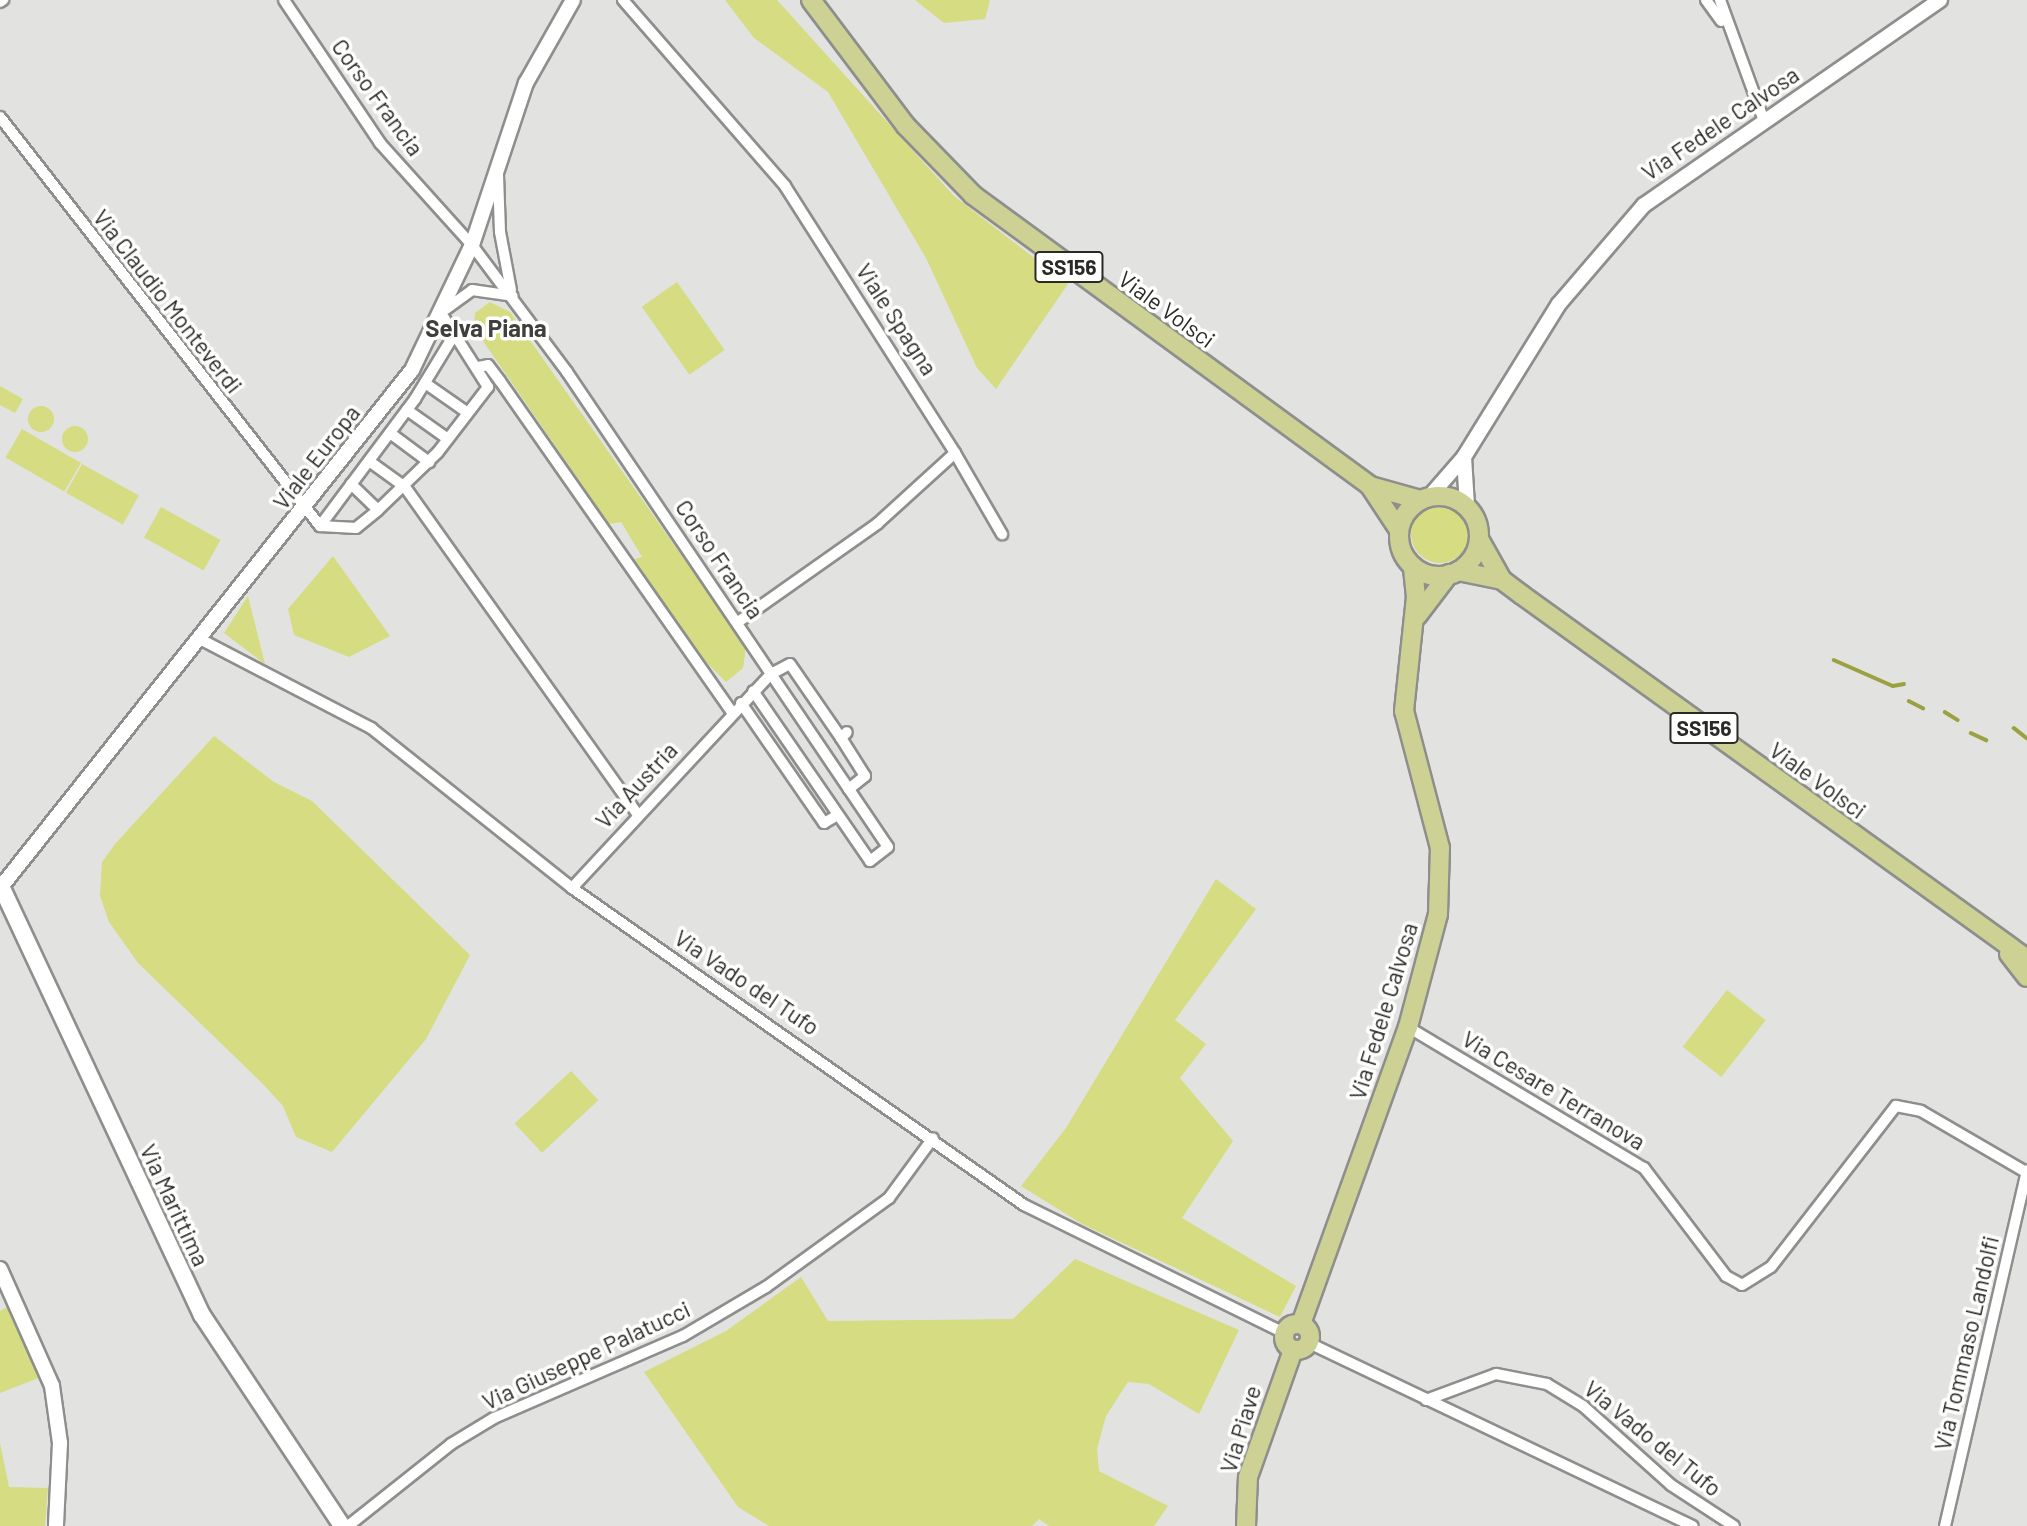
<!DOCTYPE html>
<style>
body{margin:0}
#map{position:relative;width:2027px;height:1526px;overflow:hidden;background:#e2e3e0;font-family:Barlow,sans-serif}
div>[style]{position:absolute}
.green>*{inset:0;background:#d5dc81;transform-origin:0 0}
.round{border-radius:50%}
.stream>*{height:3.5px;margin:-1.75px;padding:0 1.75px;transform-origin:1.75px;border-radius:1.75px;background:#9ba141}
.roads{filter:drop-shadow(2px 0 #8e8f8c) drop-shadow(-2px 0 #8e8f8c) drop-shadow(0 2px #8e8f8c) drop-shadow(0 -2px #8e8f8c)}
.minor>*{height:10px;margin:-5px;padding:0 5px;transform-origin:5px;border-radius:5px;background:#fff}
.tertiary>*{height:14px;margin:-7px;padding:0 7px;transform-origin:7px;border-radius:7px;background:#fff}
.secondary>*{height:16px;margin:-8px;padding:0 8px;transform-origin:8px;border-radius:8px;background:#fff}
.primary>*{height:18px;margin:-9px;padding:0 9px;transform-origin:9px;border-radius:9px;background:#cdd193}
.primary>.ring{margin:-9px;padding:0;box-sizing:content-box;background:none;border:18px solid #cdd193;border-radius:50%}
span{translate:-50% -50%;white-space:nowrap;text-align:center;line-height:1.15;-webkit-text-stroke:7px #fffffe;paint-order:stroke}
.shield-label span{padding:2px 5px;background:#fffffe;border:2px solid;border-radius:5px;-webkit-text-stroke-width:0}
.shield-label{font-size:21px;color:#292928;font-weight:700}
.street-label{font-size:23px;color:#292928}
.neighbourhood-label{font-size:24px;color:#3f3f3d;font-weight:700}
</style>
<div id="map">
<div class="green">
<div style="clip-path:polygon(725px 0,777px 0,954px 196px,1068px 284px,996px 389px,977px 368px,926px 258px,828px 92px,754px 38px)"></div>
<div style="clip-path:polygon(915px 0,990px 0,985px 19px,944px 23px)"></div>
<div style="left:677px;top:282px;width:83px;height:43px;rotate:55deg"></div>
<div style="clip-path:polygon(490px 302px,510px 312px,746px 647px,743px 668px,726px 682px,691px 647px,632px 560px,642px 557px,621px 522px,609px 524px,474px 328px,475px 313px)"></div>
<div style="clip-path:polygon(0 386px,23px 399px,15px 413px,0 405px)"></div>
<div class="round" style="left:28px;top:406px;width:26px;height:26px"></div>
<div class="round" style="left:62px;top:426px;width:26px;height:26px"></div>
<div style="left:22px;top:429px;width:68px;height:33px;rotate:30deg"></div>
<div style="left:82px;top:464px;width:65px;height:33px;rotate:29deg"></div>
<div class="round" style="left:1411px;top:505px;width:58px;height:58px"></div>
<div style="left:161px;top:507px;width:68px;height:35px;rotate:29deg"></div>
<div style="clip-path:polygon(333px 556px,390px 636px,349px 657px,294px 635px,288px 609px)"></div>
<div style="clip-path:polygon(248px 596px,265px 664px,224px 633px)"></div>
<div style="clip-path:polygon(214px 736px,274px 782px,312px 801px,470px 955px,426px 1039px,332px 1152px,296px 1137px,283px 1106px,262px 1083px,138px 963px,109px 922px,100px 896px,102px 862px,115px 844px)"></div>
<div style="clip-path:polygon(1216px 879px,1256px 909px,1175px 1020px,1206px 1044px,1180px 1078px,1233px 1141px,1182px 1218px,1296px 1286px,1280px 1317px,1082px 1224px,1021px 1186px,1066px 1128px)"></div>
<div style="left:1727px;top:990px;width:49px;height:72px;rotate:38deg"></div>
<div style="left:571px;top:1071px;width:40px;height:77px;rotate:47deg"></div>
<div style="clip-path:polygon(1075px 1259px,1239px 1330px,1199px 1414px,1149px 1384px,1128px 1382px,1106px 1416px,1097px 1449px,1099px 1471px,1168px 1506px,1154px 1526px,1049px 1526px,1039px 1519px,1032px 1526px,769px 1526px,738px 1507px,644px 1372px,726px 1331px,801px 1277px,828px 1321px,1013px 1319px)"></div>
<div style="clip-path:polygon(7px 1307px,41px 1377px,0 1393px,0 1311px)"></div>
<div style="clip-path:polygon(0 1443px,9px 1487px,48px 1488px,45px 1526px,0 1526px)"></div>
</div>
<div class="stream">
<div style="left:1834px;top:660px;width:64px;rotate:23.8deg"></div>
<div style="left:1893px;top:686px;width:11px;rotate:-10deg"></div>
<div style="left:1909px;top:701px;width:16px;rotate:27deg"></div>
<div style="left:1945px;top:712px;width:15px;rotate:32deg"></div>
<div style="left:2014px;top:728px;width:16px;rotate:38deg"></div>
<div style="left:1971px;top:733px;width:17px;rotate:25deg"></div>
</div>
<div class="roads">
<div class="minor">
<div style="left:284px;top:0;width:172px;rotate:56.1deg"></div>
<div style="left:380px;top:143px;width:137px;rotate:48deg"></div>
<div style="left:472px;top:245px;width:159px;rotate:53.2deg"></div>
<div style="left:567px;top:372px;width:573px;rotate:55.95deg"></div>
<div style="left:888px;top:847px;width:23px;rotate:142deg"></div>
<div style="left:870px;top:861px;width:206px;rotate:-124.5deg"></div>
<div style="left:623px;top:0;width:247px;rotate:48.9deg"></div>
<div style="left:785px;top:186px;width:317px;rotate:57.5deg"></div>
<div style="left:955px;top:453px;width:105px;rotate:137.7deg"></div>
<div style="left:877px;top:524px;width:170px;rotate:144.8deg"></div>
<div style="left:1706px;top:0;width:26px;rotate:54deg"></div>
<div style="left:1720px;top:0;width:129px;rotate:70deg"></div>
<div style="left:0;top:2px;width:4px;rotate:-34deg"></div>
<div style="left:0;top:117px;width:519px;rotate:51.96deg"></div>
<div style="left:320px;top:526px;width:159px;rotate:-53.2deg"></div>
<div style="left:415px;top:399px;width:81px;rotate:-58.7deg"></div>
<div style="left:498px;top:175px;width:57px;rotate:88deg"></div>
<div style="left:500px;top:232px;width:59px;rotate:79.3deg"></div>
<div style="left:446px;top:309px;width:32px;rotate:-36deg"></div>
<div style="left:472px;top:290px;width:41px;rotate:8.3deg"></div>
<div style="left:478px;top:367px;width:10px;rotate:-11deg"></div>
<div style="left:488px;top:365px;width:20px;rotate:53deg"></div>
<div style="left:500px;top:381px;width:404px;rotate:55deg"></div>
<div style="left:425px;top:383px;width:52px;rotate:34.9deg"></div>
<div style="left:407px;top:410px;width:50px;rotate:35.3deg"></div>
<div style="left:390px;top:433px;width:49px;rotate:36.6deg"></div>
<div style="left:955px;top:453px;width:94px;rotate:59.9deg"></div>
<div style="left:369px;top:461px;width:44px;rotate:35.8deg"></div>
<div style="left:405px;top:487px;width:401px;rotate:54.6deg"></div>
<div style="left:351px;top:484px;width:37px;rotate:44deg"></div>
<div style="left:378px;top:510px;width:83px;rotate:-44deg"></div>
<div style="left:438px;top:452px;width:82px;rotate:-52.4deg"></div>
<div style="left:488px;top:387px;width:84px;rotate:-122.4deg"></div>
<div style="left:320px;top:526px;width:36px;rotate:3deg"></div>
<div style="left:356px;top:528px;width:28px;rotate:-39deg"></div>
<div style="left:202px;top:640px;width:191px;rotate:27.5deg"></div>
<div style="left:371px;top:728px;width:257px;rotate:38.5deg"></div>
<div style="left:572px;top:888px;width:552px;rotate:35.04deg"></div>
<div style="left:1024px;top:1205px;width:290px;rotate:26.2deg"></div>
<div style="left:741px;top:703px;width:146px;rotate:55.3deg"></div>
<div style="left:824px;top:823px;width:16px;rotate:-30deg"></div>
<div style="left:841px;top:738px;width:45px;rotate:57.7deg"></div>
<div style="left:865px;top:776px;width:21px;rotate:141deg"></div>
<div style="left:572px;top:888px;width:292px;rotate:-47.1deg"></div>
<div style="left:771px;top:674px;width:21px;rotate:-28deg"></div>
<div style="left:790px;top:664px;width:90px;rotate:55.4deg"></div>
<div style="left:841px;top:738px;width:8px;rotate:-45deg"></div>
<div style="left:1408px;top:1027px;width:275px;rotate:30.9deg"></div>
<div style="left:1644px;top:1168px;width:136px;rotate:52.8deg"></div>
<div style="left:1726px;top:1276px;width:18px;rotate:29deg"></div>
<div style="left:1742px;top:1285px;width:34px;rotate:-32deg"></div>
<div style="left:1771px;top:1267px;width:204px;rotate:-52.2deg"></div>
<div style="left:1896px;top:1106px;width:25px;rotate:11deg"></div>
<div style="left:1921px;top:1111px;width:121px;rotate:30.2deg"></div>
<div style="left:1309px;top:1343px;width:425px;rotate:25.5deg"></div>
<div style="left:1426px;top:1400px;width:75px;rotate:-20.4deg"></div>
<div style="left:1496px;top:1374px;width:52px;rotate:11.1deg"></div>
<div style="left:1547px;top:1384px;width:42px;rotate:31.4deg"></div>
<div style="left:1583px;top:1406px;width:118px;rotate:41.9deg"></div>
<div style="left:1671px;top:1485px;width:75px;rotate:33.1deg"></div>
<div style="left:348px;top:1526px;width:132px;rotate:-38.5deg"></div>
<div style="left:451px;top:1444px;width:50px;rotate:-31.2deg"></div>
<div style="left:494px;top:1418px;width:206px;rotate:-23.5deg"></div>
<div style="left:683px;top:1336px;width:96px;rotate:-30.6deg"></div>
<div style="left:766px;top:1287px;width:152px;rotate:-35.9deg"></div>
<div style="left:889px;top:1198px;width:74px;rotate:-53.7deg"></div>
<div style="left:1945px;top:1526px;width:365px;rotate:-77deg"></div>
</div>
<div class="tertiary">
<div style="left:1464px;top:457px;width:49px;rotate:86.5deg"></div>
<div style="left:1430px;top:496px;width:52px;rotate:-48.9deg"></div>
<div style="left:1464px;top:457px;width:180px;rotate:-58.2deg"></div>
<div style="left:1559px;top:304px;width:130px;rotate:-49.4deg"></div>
<div style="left:1644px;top:205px;width:360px;rotate:-34.7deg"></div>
<div style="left:1px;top:887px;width:660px;rotate:-51.52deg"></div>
<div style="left:412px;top:370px;width:139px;rotate:-64.4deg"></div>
<div style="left:472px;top:245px;width:171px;rotate:-71.6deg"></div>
<div style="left:526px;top:83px;width:95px;rotate:-60.5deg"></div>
<div style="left:0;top:1269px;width:128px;rotate:66deg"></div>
<div style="left:52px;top:1386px;width:58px;rotate:82deg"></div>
<div style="left:60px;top:1443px;width:83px;rotate:92.8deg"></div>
</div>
<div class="secondary">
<div style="left:0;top:884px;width:476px;rotate:64.9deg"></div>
<div style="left:202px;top:1315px;width:253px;rotate:56.4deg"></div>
</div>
<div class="primary">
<div style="left:811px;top:0;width:158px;rotate:53deg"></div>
<div style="left:906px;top:126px;width:96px;rotate:45.8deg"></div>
<div style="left:973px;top:195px;width:492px;rotate:36.2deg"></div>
<div style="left:1370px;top:486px;width:53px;rotate:56.6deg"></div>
<div style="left:1370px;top:486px;width:52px;rotate:15.6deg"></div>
<div class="ring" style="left:1399px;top:496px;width:62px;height:62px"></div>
<div style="left:1479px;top:539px;width:47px;rotate:60.7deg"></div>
<div style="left:1502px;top:580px;width:25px;rotate:37deg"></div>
<div style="left:1522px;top:595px;width:623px;rotate:35.78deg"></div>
<div style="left:1458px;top:571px;width:45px;rotate:11.6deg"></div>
<div style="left:1417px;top:616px;width:53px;rotate:-52.7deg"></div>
<div style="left:2009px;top:954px;width:29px;rotate:52deg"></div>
<div class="ring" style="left:1284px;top:1324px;width:8px;height:8px"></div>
<div style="left:1301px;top:1324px;width:316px;rotate:-70.2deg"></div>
<div style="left:1408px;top:1027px;width:117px;rotate:-75.1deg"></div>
<div style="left:1438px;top:914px;width:66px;rotate:-88.3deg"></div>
<div style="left:1440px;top:848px;width:142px;rotate:-104.7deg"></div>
<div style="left:1404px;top:711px;width:115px;rotate:-84deg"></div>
<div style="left:1416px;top:597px;width:31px;rotate:-96deg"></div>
<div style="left:1246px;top:1526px;width:49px;rotate:-87.7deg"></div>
<div style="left:1248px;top:1477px;width:135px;rotate:-70.5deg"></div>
</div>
</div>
<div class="shield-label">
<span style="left:1069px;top:267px">SS156</span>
<span style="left:1704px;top:728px">SS156</span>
</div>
<div class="street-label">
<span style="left:378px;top:97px;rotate:54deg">Corso Francia</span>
<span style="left:1720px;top:123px;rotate:-34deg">Via Fedele Calvosa</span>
<span style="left:168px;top:301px;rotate:52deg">Via Claudio Monteverdi</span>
<span style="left:1167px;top:309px;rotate:36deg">Viale Volsci</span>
<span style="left:897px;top:319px;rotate:57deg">Viale Spagna</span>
<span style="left:316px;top:457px;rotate:-52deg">Viale Europa</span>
<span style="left:720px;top:559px;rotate:56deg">Corso Francia</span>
<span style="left:1818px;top:780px;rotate:36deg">Viale Volsci</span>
<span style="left:636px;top:785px;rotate:-47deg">Via Austria</span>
<span style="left:747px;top:982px;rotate:34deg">Via Vado del Tufo</span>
<span style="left:1383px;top:1011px;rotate:-73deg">Via Fedele Calvosa</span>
<span style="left:1554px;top:1090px;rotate:31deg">Via Cesare Terranova</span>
<span style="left:175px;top:1205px;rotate:65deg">Via Marittima</span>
<span style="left:1966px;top:1343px;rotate:-77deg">Via Tommaso Landolfi</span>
<span style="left:586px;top:1355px;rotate:-25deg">Via Giuseppe Palatucci</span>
<span style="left:1240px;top:1429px;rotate:-73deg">Via Piave</span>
<span style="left:1653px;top:1438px;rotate:39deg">Via Vado del Tufo</span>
</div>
<div class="neighbourhood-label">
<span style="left:486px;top:328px">Selva Piana</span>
</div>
</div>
